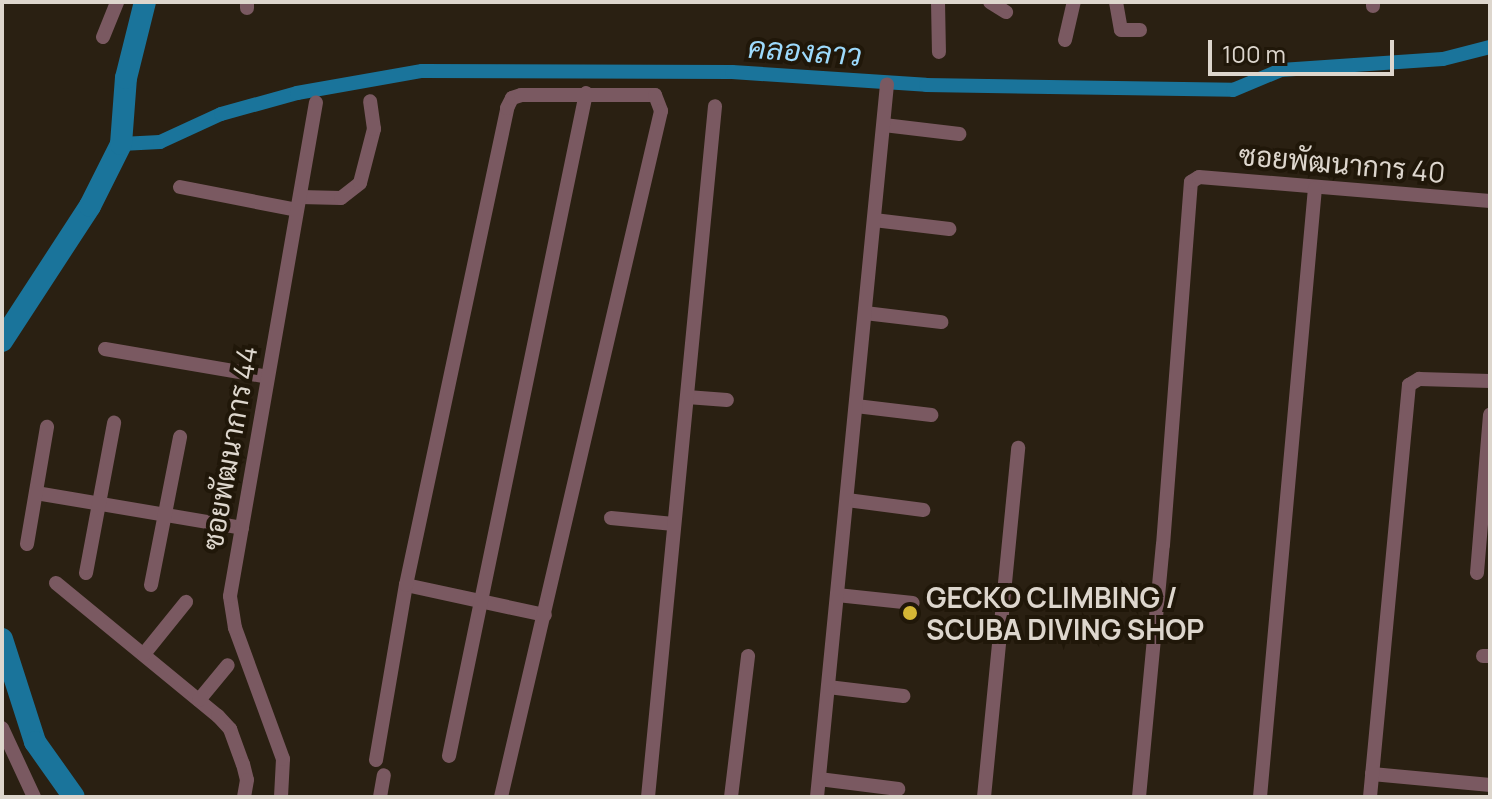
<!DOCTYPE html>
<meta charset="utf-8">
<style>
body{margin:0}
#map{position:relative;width:1492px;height:799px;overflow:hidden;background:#2a2012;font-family:Manrope,Sarabun,sans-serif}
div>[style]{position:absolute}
.canal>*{height:14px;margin:-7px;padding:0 7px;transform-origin:7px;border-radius:7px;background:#1a749b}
.river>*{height:22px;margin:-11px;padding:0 11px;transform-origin:11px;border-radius:11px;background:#1a749b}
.minor>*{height:14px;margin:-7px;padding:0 7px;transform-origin:7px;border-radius:7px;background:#7a5961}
.dots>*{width:22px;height:22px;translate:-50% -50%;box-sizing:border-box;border:4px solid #201709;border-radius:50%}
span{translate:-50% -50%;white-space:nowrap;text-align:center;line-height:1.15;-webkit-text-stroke:8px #201709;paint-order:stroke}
.street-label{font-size:28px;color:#ddd6cd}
.poi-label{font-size:28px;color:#ddd6cd;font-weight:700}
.left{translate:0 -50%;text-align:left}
.water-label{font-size:30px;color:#9ddafc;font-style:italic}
.frame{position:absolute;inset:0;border:4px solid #ddd6cd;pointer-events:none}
.scale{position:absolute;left:1208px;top:40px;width:186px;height:36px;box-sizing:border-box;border:4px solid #ddd6cd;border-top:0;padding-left:10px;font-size:24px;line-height:28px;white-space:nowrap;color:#ddd6cd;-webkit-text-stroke:6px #201709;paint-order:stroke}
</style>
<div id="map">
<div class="canal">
<div style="left:121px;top:144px;width:39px;rotate:-3deg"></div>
<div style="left:160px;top:142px;width:67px;rotate:-24.7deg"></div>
<div style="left:221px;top:114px;width:79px;rotate:-15.4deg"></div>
<div style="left:297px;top:93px;width:127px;rotate:-10deg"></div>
<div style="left:422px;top:71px;width:310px;rotate:0.2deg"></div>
<div style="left:732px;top:72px;width:194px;rotate:3.8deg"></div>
<div style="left:926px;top:85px;width:307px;rotate:0.9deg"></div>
<div style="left:1233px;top:90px;width:52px;rotate:-22.6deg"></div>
<div style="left:1281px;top:70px;width:162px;rotate:-3.9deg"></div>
<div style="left:1443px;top:59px;width:49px;rotate:-14.3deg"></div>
</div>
<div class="river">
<div style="left:2px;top:341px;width:161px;rotate:-56.9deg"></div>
<div style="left:90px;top:206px;width:69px;rotate:-63.4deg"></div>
<div style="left:121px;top:144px;width:66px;rotate:-85.7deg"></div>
<div style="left:126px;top:78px;width:78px;rotate:-76deg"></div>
<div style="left:2px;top:639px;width:108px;rotate:72.2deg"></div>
<div style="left:35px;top:742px;width:67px;rotate:54.7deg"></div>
</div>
<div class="minor">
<div style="left:938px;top:2px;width:50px;rotate:88.9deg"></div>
<div style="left:990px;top:2px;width:19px;rotate:32deg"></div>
<div style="left:1116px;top:2px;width:28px;rotate:80deg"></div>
<div style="left:1121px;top:30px;width:19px"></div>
<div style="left:1373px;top:2px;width:4px;rotate:90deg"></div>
<div style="left:247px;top:8px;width:6px;rotate:-90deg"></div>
<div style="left:103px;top:37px;width:38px;rotate:-68deg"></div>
<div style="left:1065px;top:40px;width:39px;rotate:-77deg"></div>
<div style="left:884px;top:125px;width:76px;rotate:6.8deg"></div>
<div style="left:180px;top:187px;width:119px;rotate:11.1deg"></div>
<div style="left:300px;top:197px;width:41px;rotate:1.4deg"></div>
<div style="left:341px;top:198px;width:24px;rotate:-38deg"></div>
<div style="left:360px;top:183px;width:56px;rotate:-75.5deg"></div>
<div style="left:374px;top:129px;width:28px;rotate:-98deg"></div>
<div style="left:874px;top:220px;width:76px;rotate:6.8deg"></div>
<div style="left:865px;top:313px;width:77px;rotate:6.8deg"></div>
<div style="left:105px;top:349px;width:165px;rotate:9.7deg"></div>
<div style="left:687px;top:397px;width:40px;rotate:4.3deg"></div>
<div style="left:856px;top:406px;width:76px;rotate:6.8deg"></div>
<div style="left:36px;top:493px;width:209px;rotate:9.6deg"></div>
<div style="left:847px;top:500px;width:77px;rotate:7.5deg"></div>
<div style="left:611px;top:518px;width:63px;rotate:5.4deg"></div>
<div style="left:27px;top:544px;width:119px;rotate:-80.3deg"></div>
<div style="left:86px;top:573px;width:153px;rotate:-79.4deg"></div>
<div style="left:1477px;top:573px;width:159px;rotate:-85.3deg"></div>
<div style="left:56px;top:583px;width:210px;rotate:39.4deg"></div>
<div style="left:218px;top:716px;width:18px;rotate:47deg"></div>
<div style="left:230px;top:729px;width:37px;rotate:70deg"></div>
<div style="left:243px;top:764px;width:16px;rotate:76deg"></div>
<div style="left:247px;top:780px;width:17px;rotate:100deg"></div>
<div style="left:151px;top:585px;width:151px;rotate:-78.9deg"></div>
<div style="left:406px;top:585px;width:142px;rotate:12.2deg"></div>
<div style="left:837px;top:595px;width:76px;rotate:6deg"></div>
<div style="left:144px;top:654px;width:67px;rotate:-51.1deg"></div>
<div style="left:1483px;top:656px;width:7px"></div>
<div style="left:828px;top:687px;width:76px;rotate:6.8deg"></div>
<div style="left:199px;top:700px;width:45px;rotate:-50.4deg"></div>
<div style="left:2px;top:728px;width:76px;rotate:65.1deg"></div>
<div style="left:449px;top:756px;width:677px;rotate:-78.32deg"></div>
<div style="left:376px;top:760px;width:178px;rotate:-80.3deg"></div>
<div style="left:406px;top:585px;width:488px;rotate:-78deg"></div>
<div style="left:507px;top:108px;width:11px;rotate:-63deg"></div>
<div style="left:512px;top:98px;width:9px;rotate:-18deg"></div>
<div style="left:521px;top:95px;width:134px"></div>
<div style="left:655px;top:95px;width:17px;rotate:69deg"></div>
<div style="left:661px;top:111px;width:704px;rotate:103.13deg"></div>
<div style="left:1372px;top:774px;width:119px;rotate:5.3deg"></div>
<div style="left:819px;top:779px;width:80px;rotate:7.2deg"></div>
<div style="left:281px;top:797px;width:38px;rotate:-87deg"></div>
<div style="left:283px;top:759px;width:140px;rotate:-110.1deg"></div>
<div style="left:235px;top:628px;width:32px;rotate:-99deg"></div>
<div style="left:230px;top:596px;width:501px;rotate:-80.12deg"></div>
<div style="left:380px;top:797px;width:22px;rotate:-80deg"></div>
<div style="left:648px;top:797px;width:694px;rotate:-84.46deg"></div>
<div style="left:731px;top:797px;width:142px;rotate:-83.1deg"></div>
<div style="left:817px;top:797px;width:716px;rotate:-84.39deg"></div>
<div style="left:984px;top:797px;width:351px;rotate:-84.4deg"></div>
<div style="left:1139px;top:797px;width:253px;rotate:-84.6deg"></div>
<div style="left:1163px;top:545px;width:364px;rotate:-85.6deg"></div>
<div style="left:1191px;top:182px;width:9px;rotate:-32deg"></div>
<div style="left:1199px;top:177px;width:292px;rotate:4.7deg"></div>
<div style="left:1260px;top:797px;width:611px;rotate:-84.84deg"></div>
<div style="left:1370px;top:797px;width:414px;rotate:-84.6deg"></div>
<div style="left:1409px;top:385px;width:12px;rotate:-31deg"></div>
<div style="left:1419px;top:379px;width:71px;rotate:1.6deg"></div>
</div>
<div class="dots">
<div style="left:910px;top:613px;background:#d4b635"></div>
</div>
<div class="street-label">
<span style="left:1342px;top:163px;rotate:5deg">ซอยพัฒนาการ 40</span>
<span style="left:229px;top:448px;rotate:-80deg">ซอยพัฒนาการ 44</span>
</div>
<div class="poi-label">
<span class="left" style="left:926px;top:613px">GECKO CLIMBING /<br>SCUBA DIVING SHOP</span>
</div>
<div class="water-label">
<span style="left:805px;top:51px;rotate:4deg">คลองลาว</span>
</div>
<div class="frame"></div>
<div class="scale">100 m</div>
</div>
